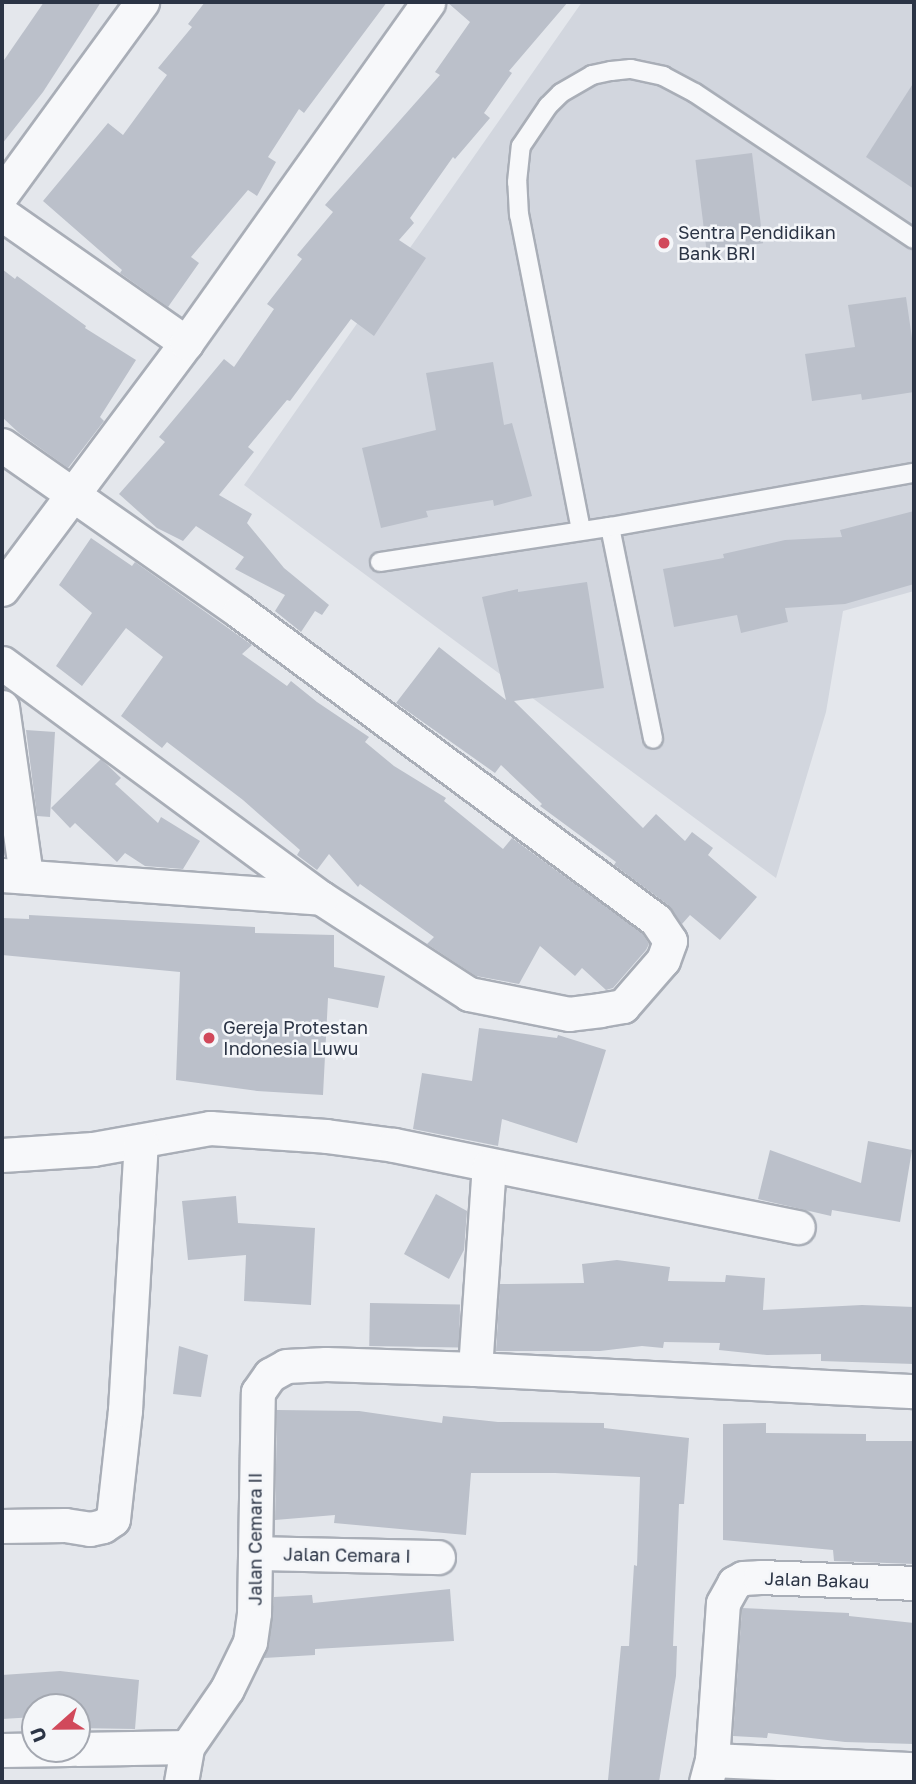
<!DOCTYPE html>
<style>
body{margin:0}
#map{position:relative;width:916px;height:1784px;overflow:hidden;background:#e4e7ec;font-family:"Golos Text",sans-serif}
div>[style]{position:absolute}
.built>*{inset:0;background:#d2d6de}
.building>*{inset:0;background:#bbc0ca;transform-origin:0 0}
.roads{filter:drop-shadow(2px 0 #a9aeb7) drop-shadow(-2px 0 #a9aeb7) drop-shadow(0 2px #a9aeb7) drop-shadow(0 -2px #a9aeb7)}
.service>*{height:18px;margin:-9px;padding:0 9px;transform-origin:9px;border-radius:9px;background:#f7f8fa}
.minor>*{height:33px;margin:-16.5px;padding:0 16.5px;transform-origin:16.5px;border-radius:16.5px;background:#f7f8fa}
.dots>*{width:19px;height:19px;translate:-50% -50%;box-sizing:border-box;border:4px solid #f4f6f9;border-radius:50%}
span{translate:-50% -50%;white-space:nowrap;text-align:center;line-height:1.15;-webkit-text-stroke:5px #f4f6f9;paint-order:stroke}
.poi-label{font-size:18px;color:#2b3445}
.left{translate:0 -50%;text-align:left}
.street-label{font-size:18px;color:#2b3445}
.frame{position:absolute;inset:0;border:4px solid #2b3445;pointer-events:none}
.north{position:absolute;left:21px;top:1693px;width:70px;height:70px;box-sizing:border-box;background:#f4f6f9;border:2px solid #a4a8b1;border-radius:50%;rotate:249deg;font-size:19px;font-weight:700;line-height:28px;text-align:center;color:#2b3445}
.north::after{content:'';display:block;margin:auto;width:24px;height:32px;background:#d1495b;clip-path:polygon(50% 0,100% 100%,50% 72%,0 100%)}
</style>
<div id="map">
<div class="built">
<div style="clip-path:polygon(582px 2px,914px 2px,914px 591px,843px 611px,826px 712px,776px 878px,244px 485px)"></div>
</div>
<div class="building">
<div style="clip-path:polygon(44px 2px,101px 2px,43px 92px,2px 144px,2px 63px)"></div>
<div style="clip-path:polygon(205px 2px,387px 2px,304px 113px,299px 109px,268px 157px,276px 162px,257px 196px,248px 190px,191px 257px,199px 263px,168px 307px,120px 273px,122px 270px,43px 201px,108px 123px,123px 135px,167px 75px,158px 68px,192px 27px,188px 24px)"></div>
<div style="clip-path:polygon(447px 2px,568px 2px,509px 71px,512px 73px,484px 113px,490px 118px,455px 159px,453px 157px,410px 218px,414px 223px,399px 240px,426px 258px,374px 336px,351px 319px,290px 401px,287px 400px,248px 447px,254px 452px,219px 495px,252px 514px,247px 523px,284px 568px,329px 605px,322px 615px,315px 611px,301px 632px,275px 611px,285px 595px,235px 569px,244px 557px,196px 526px,183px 541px,157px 528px,119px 494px,165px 442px,159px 437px,224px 359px,234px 367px,274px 309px,267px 304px,302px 259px,297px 255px,333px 212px,325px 205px,440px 75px,435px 72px,470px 22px)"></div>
<div style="clip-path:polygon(914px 82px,914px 189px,866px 157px)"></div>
<div style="left:752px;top:153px;width:91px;height:57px;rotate:83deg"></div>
<div style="clip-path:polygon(2px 269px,15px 279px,17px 276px,86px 326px,85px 328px,136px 360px,100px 417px,104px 421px,68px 468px,19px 433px,2px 417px)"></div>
<div style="clip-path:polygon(906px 297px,914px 352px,914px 392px,862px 400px,861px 394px,812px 401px,805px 354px,855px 347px,848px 305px)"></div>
<div style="clip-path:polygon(493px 362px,504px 425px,512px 423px,532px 496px,494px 506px,493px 500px,426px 511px,428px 517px,381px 528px,362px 448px,436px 430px,426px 373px)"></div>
<div style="clip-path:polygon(914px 511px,914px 584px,845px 604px,785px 608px,788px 622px,741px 633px,737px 615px,674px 627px,663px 569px,724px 558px,723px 554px,785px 540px,842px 537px,840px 530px)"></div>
<div style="clip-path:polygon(91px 538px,132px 566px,135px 562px,252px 645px,242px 654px,287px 686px,291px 681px,317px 702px,369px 737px,365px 742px,394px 766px,446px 798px,444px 801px,503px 849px,512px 838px,642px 933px,649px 944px,646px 950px,613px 988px,606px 990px,582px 968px,575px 976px,540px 946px,519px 984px,476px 976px,427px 944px,434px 937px,360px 884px,358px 887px,329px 854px,317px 870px,297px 855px,300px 850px,243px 800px,167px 742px,162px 748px,121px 716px,163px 657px,126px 628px,82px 686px,56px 666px,92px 613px,59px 585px)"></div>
<div style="clip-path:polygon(587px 582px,604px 688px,514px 701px,643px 828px,656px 814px,685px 841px,692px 832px,713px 848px,708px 855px,757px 897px,720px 940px,690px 915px,682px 924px,668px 905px,614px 865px,616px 862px,540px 806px,542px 804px,501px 765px,495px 773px,396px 703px,439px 647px,506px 700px,482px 597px,518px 589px,518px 592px)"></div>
<div style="clip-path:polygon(26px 730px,55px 732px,50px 817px,37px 816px)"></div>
<div style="clip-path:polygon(101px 759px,121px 778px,115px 784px,158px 823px,161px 817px,200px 841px,183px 869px,145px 866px,125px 853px,117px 862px,75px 823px,70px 828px,51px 808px)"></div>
<div style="clip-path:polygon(29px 915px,255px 927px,255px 933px,334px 935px,334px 967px,385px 976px,378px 1008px,328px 998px,323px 1095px,257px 1091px,176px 1080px,180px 972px,2px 955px,2px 918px,29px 919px)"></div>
<div style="clip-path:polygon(479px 1028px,557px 1038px,558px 1035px,606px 1050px,577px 1143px,502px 1119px,498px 1146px,413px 1129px,422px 1073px,472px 1081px)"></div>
<div style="clip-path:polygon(868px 1141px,912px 1150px,900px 1222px,832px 1210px,831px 1216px,758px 1199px,770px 1150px,861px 1183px)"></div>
<div style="clip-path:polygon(436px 1194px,467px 1211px,464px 1250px,449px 1279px,404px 1254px)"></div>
<div style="clip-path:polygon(236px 1196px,238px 1223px,315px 1228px,311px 1305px,244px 1301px,246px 1255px,188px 1260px,182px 1201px)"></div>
<div style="clip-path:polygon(617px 1260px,670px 1267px,668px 1281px,725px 1282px,726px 1275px,765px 1278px,763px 1310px,862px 1305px,914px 1307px,914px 1364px,821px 1361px,821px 1354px,767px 1355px,719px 1350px,720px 1343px,664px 1342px,663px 1348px,642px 1346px,600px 1351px,496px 1351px,500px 1284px,584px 1283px,582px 1264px)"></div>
<div style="left:370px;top:1303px;width:90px;height:43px;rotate:1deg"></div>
<div style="clip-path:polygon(179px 1346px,208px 1355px,201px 1397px,173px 1394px)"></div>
<div style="clip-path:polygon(277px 1410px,359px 1411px,442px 1423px,443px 1416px,498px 1422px,604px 1423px,604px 1428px,689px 1438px,684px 1504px,679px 1504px,673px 1646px,677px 1646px,676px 1676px,659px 1782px,608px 1780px,621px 1646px,629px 1646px,634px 1565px,637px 1566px,640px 1477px,555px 1473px,471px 1473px,466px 1535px,334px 1523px,335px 1515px,275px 1520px)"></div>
<div style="clip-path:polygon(766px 1423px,766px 1433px,866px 1434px,866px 1441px,914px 1441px,914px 1564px,834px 1561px,833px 1550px,723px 1540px,723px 1424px)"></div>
<div style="clip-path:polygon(450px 1589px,454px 1641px,315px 1649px,315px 1655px,264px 1658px,269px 1645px,274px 1597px,312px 1595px,313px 1603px)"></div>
<div style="clip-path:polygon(742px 1608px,849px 1613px,849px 1616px,914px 1623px,914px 1744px,845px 1742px,768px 1733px,767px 1738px,733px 1736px)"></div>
<div style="clip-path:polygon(60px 1671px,139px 1680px,135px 1729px,77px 1728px,77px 1707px,35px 1707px,35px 1717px,2px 1719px,2px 1675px)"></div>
</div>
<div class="roads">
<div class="service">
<div style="left:610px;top:527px;width:216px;rotate:78.5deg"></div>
<div style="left:581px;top:530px;width:321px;rotate:-101.1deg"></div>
<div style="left:519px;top:215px;width:33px;rotate:-93deg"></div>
<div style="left:517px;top:182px;width:36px;rotate:-84deg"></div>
<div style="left:521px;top:146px;width:48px;rotate:-56deg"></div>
<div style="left:548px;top:106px;width:18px;rotate:-45deg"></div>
<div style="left:561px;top:93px;width:36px;rotate:-30deg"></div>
<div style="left:592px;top:75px;width:19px;rotate:-12deg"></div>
<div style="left:611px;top:71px;width:20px;rotate:-6deg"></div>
<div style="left:631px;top:69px;width:33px;rotate:12deg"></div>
<div style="left:663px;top:76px;width:36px;rotate:28deg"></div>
<div style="left:695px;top:93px;width:263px;rotate:33.7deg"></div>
<div style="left:380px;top:562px;width:233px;rotate:-8.7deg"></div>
<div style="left:610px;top:527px;width:309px;rotate:-10.1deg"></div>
</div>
<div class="minor">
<div style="left:2px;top:194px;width:238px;rotate:-53.9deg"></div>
<div style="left:2px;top:214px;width:225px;rotate:35deg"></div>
<div style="left:2px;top:445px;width:289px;rotate:35deg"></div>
<div style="left:239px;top:611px;width:519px;rotate:36.54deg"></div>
<div style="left:656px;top:920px;width:25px;rotate:56deg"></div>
<div style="left:670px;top:941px;width:20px;rotate:110deg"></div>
<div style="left:663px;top:960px;width:61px;rotate:131deg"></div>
<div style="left:623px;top:1006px;width:22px;rotate:170deg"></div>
<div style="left:601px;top:1010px;width:32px;rotate:173deg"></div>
<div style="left:569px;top:1014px;width:102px;rotate:-168.7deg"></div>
<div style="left:469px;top:994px;width:176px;rotate:-147deg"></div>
<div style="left:321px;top:898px;width:396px;rotate:-143.6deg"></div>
<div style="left:2px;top:589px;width:307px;rotate:-53.2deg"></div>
<div style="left:186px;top:343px;width:418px;rotate:-54.6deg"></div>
<div style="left:2px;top:707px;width:171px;rotate:81.9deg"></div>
<div style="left:2px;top:875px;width:320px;rotate:4.1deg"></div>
<div style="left:2px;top:1155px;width:91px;rotate:-3.8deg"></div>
<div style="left:93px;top:1149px;width:119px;rotate:-10.2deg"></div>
<div style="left:210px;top:1128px;width:116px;rotate:3.9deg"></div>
<div style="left:326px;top:1136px;width:69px;rotate:7.5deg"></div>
<div style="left:394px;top:1145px;width:412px;rotate:11.5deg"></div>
<div style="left:475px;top:1369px;width:203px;rotate:-86.1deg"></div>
<div style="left:2px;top:1526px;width:63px;rotate:-0.9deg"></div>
<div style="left:65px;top:1525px;width:25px;rotate:9deg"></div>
<div style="left:90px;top:1529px;width:13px;rotate:-13deg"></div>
<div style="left:103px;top:1526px;width:12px;rotate:-35deg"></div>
<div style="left:113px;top:1519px;width:110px;rotate:-83.7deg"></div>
<div style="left:125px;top:1410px;width:268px;rotate:-86.6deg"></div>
<div style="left:256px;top:1553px;width:182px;rotate:1.3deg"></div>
<div style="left:77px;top:1749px;width:110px;rotate:-1deg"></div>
<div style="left:2px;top:1750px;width:68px;rotate:-0.8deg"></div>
<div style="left:712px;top:1760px;width:202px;rotate:2.6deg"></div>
<div style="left:181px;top:1782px;width:36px;rotate:-80deg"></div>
<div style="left:187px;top:1747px;width:70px;rotate:-55.4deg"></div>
<div style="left:227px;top:1689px;width:52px;rotate:-63.9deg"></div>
<div style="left:250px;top:1642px;width:29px;rotate:-82deg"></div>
<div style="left:254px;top:1613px;width:221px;rotate:-89deg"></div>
<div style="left:258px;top:1392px;width:21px;rotate:-55deg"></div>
<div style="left:270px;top:1375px;width:18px;rotate:-29deg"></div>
<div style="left:286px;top:1366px;width:40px;rotate:-2.9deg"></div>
<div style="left:326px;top:1364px;width:149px;rotate:1.9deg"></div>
<div style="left:475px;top:1369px;width:440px;rotate:2.9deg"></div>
<div style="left:706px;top:1782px;width:23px;rotate:-75deg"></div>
<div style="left:712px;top:1760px;width:157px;rotate:-86deg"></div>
<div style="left:723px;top:1603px;width:23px;rotate:-61deg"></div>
<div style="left:734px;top:1583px;width:10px;rotate:-29deg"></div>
<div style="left:743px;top:1578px;width:17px;rotate:-3deg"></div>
<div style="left:760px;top:1577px;width:154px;rotate:2.2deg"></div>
</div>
</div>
<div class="dots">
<div style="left:664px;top:243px;background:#d1495b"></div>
<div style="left:209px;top:1038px;background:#d1495b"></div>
</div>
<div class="poi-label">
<span class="left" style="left:678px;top:243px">Sentra Pendidikan<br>Bank BRI</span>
<span class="left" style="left:223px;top:1038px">Gereja Protestan<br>Indonesia Luwu</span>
</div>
<div class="street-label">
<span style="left:255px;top:1539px;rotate:-90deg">Jalan Cemara II</span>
<span style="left:347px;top:1555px;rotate:1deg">Jalan Cemara I</span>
<span style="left:817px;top:1580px;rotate:2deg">Jalan Bakau</span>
</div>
<div class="frame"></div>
<div class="north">U</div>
</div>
